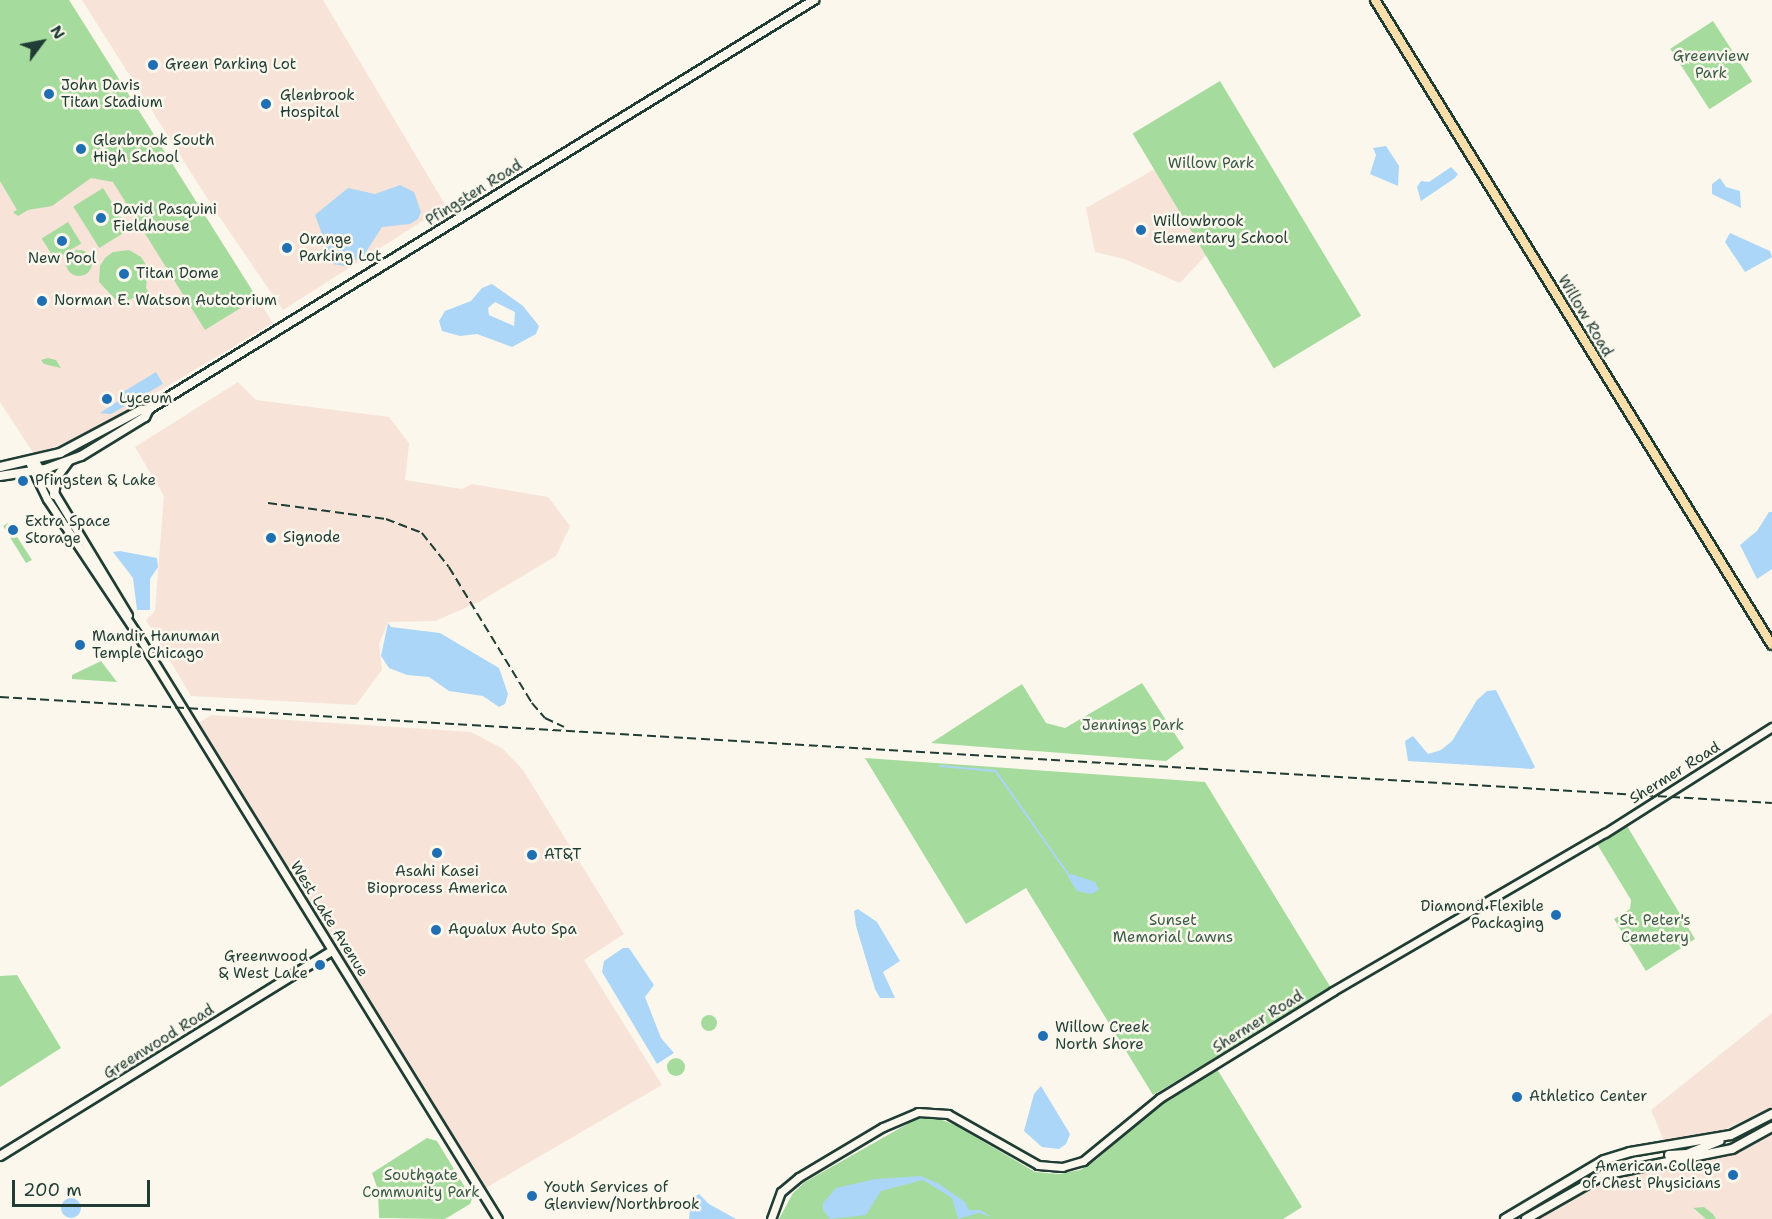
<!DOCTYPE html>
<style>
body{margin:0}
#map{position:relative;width:1772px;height:1219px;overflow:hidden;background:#fbf7ec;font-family:"Shantell Sans",sans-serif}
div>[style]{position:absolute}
.built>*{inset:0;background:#f7e3d8}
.green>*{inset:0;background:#a6db9e;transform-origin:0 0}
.round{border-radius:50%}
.water>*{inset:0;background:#acd6f7}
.stream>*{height:1.5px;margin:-0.75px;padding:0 0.75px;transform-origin:0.75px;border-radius:0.75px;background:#acd6f7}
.roads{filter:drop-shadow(2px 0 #1f3d34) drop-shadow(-2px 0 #1f3d34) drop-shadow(0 2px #1f3d34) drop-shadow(0 -2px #1f3d34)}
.tertiary>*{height:7px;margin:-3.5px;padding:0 3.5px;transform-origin:3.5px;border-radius:3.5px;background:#fbf7ec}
.secondary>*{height:8px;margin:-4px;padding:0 4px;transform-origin:4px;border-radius:4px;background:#fbf7ec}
.primary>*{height:8px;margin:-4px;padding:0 4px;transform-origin:4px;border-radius:4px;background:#f8deab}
.rail>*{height:1.5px;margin-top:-0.75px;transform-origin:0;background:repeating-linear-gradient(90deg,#1f3d34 0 9px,transparent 0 13.5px)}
.dots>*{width:16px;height:16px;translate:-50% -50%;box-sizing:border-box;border:3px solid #fbf7ec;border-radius:50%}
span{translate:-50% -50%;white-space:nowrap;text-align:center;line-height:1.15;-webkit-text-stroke:5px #fbf7ec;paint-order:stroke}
.park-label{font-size:15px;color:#3a5d49}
.poi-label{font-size:15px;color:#1f3d34}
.left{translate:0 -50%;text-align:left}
.right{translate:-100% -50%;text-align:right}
.street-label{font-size:15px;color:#1f3d34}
.north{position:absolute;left:12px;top:12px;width:60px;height:60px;-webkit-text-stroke:4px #fbf7ec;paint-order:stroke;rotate:58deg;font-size:16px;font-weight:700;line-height:24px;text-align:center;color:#1f3d34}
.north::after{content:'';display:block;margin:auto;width:21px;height:27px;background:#1f3d34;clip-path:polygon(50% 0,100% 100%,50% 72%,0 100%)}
.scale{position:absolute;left:12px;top:1180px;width:138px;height:27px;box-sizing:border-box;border:3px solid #1f3d34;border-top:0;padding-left:8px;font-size:18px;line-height:21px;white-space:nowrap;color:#1f3d34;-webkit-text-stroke:4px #fbf7ec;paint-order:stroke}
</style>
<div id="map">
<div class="built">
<div style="clip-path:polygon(0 0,69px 0,273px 323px,82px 437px,34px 454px,0 402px)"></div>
<div style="clip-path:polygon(82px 0,323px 0,446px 206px,283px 310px,214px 209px)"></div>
<div style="clip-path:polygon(1155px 169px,1207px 254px,1180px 283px,1124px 259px,1095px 252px,1086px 208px)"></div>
<div style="clip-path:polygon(238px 382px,256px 400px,389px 417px,409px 443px,405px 480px,462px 489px,472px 484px,548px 497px,570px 526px,556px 556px,479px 602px,435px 621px,388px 622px,379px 644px,382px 670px,356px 705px,191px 696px,146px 620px,155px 611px,164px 496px,135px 447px)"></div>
<div style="clip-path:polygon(211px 715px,471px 732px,503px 749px,523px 770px,624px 934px,584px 960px,662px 1085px,482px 1190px,197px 724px)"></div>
<div style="clip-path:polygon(1772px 1013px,1772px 1108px,1718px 1132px,1664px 1141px,1651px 1110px)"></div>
<div style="clip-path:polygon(1768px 1133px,1772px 1135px,1772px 1219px,1716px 1219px,1704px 1207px,1693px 1209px,1706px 1219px,1532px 1219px,1604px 1177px,1729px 1152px)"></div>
</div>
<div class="green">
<div style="clip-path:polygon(0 0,69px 0,257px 298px,205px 330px,113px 182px,91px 178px,52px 206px,28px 210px,18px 216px,13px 212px,17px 210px,0 181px)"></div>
<div style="left:1713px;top:21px;width:72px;height:51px;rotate:57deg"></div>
<div style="left:1220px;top:81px;width:274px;height:102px;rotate:59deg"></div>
<div style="left:103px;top:188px;width:49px;height:35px;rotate:58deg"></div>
<div style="left:68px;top:222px;width:25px;height:31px;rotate:58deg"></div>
<div style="clip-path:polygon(129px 250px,141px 257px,148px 268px,146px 288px,150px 295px,142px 300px,139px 295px,129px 300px,115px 299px,99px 282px,100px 266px,105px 258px,113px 252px)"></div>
<div class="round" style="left:66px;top:250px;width:26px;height:26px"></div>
<div style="clip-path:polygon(48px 358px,56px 360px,61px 368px,44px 364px,41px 360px)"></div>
<div style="clip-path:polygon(8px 523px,32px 560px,26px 563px,3px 526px)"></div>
<div style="clip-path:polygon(101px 661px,117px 682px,72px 679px,72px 675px)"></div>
<div style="clip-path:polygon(1142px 683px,1184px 748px,1166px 761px,931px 743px,1022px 684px,1046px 723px,1065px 728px)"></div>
<div style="clip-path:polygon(865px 758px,1205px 782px,1331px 988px,1153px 1095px,1026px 888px,966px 924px)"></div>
<div style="clip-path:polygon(1627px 826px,1695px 939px,1646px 971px,1614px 919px,1630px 909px,1631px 900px,1597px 844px)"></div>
<div style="clip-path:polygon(17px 975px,61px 1048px,0 1087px,0 976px)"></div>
<div class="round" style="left:701px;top:1015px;width:16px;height:16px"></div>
<div class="round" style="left:667px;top:1058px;width:18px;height:18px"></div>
<div style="clip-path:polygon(1217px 1069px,1302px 1207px,1283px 1219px,779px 1219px,793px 1193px,805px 1182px,916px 1119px,940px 1119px,957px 1126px,1035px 1172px,1059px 1174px,1080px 1170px,1096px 1160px,1164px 1101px)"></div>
<div style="clip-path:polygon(427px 1138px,437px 1141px,472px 1199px,470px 1204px,445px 1219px,379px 1218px,378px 1190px,372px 1173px)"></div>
<div style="clip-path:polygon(1704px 1207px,1713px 1214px,1716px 1219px,1706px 1219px,1693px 1208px)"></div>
</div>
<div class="water">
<div style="clip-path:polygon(1386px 146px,1399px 166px,1398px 186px,1370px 174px,1376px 155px,1373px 148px)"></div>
<div style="clip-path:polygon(1451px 167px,1458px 174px,1455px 178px,1421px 201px,1417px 187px,1421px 181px,1429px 182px)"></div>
<div style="clip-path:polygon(1720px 178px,1726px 187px,1740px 191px,1741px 208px,1712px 194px,1712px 184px)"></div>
<div style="clip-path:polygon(400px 185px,414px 192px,421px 212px,418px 219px,410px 224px,382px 227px,364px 255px,345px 266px,333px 264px,315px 215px,348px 188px,375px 194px)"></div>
<div style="clip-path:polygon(1730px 233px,1770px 251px,1772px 257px,1745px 272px,1725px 242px)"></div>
<div style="clip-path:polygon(evenodd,492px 284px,523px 306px,539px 326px,536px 334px,512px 347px,477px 334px,460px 336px,442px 331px,439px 321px,445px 311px,471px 301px,482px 288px,492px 284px,495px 302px,515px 312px,514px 326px,489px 315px,488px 308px,495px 302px)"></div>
<div style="clip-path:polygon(156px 372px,163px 384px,111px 414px,100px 413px,118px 401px,123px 392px)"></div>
<div style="clip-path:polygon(1769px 512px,1772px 512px,1772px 569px,1757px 579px,1740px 545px,1757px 531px)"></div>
<div style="clip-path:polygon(120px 551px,157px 558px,158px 567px,150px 579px,150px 610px,137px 610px,133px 578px,113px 552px)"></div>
<div style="clip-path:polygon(388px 623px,391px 627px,440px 633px,499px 668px,508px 694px,505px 704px,499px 707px,483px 696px,449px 691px,429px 677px,407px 675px,389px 668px,381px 656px)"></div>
<div style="clip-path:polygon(1496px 690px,1535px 767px,1532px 769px,1408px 761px,1405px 741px,1413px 736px,1428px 754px,1441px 750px,1452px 741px,1477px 700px,1487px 691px)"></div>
<div style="clip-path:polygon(1071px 874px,1095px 882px,1099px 890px,1091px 894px,1077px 891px,1068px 877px)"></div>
<div style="clip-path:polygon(858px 909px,877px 922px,900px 961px,883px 972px,895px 998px,880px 998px,875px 989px,856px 926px,854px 911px)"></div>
<div style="clip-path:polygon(623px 948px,629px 948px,654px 985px,645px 997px,661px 1038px,674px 1053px,657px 1064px,602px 972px,604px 961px)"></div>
<div style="clip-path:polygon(1041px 1086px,1070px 1134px,1066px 1144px,1059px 1149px,1042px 1147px,1024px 1131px,1034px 1094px)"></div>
<div style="clip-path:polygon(921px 1176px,939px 1184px,965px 1202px,969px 1210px,980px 1210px,992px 1217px,979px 1213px,958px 1219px,952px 1198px,923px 1180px,881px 1191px,866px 1215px,830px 1219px,823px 1210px,823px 1203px,836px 1188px,875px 1179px)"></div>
<div style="clip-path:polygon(699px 1194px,709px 1204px,736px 1219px,689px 1219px,691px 1199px)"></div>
<div class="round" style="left:61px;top:1198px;width:20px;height:20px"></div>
</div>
<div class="stream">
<div style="left:940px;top:766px;width:56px;rotate:5.1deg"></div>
<div style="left:996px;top:771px;width:127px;rotate:54.9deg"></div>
</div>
<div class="roads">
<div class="tertiary">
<div style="left:35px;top:461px;width:180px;rotate:58.9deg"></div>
<div style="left:29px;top:462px;width:41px;rotate:64.1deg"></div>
<div style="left:47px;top:499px;width:162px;rotate:56.3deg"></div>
<div style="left:137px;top:634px;width:687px;rotate:58.32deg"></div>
<div style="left:771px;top:1219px;width:29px;rotate:-70deg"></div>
<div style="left:781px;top:1192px;width:23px;rotate:-40deg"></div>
<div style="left:799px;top:1177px;width:98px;rotate:-30.8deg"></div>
<div style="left:883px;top:1127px;width:38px;rotate:-23deg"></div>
<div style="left:918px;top:1112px;width:30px;rotate:4deg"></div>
<div style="left:948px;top:1114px;width:103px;rotate:29.5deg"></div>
<div style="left:1038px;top:1165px;width:24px;rotate:5deg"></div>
<div style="left:1062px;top:1167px;width:22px;rotate:-16deg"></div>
<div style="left:1083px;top:1161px;width:99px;rotate:-39.3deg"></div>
<div style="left:1160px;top:1098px;width:203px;rotate:-31.7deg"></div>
<div style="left:1333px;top:991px;width:315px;rotate:-30.2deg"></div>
<div style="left:1605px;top:833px;width:198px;rotate:-32.4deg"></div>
</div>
<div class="secondary">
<div style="left:0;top:467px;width:62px;rotate:-13.1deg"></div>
<div style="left:60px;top:453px;width:92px;rotate:-28deg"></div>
<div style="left:141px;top:410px;width:8px;rotate:-7deg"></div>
<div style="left:149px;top:409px;width:781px;rotate:-31.59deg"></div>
<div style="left:0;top:476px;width:46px;rotate:-8.8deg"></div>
<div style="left:45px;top:469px;width:38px;rotate:-20deg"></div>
<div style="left:81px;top:456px;width:75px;rotate:-31.4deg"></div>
<div style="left:145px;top:417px;width:9px;rotate:-63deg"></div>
<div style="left:54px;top:495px;width:18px;rotate:-81deg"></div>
<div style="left:57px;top:477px;width:19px;rotate:-54deg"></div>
<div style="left:1669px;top:1155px;width:18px;rotate:-3deg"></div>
<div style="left:1687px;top:1154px;width:35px;rotate:-22deg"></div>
<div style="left:0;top:1156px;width:390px;rotate:-31.7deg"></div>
<div style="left:1505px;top:1219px;width:115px;rotate:-30.8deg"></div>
<div style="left:1604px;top:1160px;width:27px;rotate:-17deg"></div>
<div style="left:1630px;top:1152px;width:102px;rotate:-9.6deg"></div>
<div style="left:1731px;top:1135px;width:46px;rotate:-27.1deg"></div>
<div style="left:1526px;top:1219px;width:89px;rotate:-29.7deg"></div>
<div style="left:1603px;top:1175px;width:132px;rotate:-11.4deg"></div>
<div style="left:1732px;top:1149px;width:46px;rotate:-28.8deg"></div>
</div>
<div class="primary">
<div style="left:1375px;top:0;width:757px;rotate:58.39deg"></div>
</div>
</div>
<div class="rail">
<div style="left:268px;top:503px;width:119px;rotate:7.7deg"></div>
<div style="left:386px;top:519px;width:39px;rotate:21deg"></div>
<div style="left:422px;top:533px;width:43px;rotate:51.5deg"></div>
<div style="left:449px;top:567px;width:159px;rotate:58.6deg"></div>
<div style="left:532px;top:703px;width:20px;rotate:49deg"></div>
<div style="left:545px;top:718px;width:21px;rotate:25deg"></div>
<div style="left:0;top:697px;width:1775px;rotate:3.42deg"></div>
</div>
<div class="dots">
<div style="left:153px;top:65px;background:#1f6fb2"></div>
<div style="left:49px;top:94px;background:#1f6fb2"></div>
<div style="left:266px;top:104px;background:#1f6fb2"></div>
<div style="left:81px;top:149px;background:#1f6fb2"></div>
<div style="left:101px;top:218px;background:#1f6fb2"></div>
<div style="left:1141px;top:230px;background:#1f6fb2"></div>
<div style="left:62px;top:241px;background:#1f6fb2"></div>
<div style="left:287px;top:248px;background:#1f6fb2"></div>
<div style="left:124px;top:274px;background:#1f6fb2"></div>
<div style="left:42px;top:301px;background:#1f6fb2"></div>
<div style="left:107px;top:399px;background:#1f6fb2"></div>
<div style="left:23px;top:481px;background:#1f6fb2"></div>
<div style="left:13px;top:530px;background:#1f6fb2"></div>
<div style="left:271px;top:538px;background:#1f6fb2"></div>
<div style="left:80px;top:645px;background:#1f6fb2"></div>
<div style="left:437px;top:853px;background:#1f6fb2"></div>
<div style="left:532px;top:855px;background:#1f6fb2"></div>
<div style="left:1556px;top:915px;background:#1f6fb2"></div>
<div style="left:436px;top:930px;background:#1f6fb2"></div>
<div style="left:320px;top:965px;background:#1f6fb2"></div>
<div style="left:1043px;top:1036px;background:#1f6fb2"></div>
<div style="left:1517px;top:1097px;background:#1f6fb2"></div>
<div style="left:1733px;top:1175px;background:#1f6fb2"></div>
<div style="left:532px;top:1196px;background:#1f6fb2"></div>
</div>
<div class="park-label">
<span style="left:1711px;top:65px">Greenview<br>Park</span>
<span style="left:1211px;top:164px">Willow Park</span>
<span style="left:1133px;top:726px">Jennings Park</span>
<span style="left:1173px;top:929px">Sunset<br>Memorial Lawns</span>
<span style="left:1655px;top:929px">St. Peter's<br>Cemetery</span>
<span style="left:421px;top:1184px">Southgate<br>Community Park</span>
</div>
<div class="poi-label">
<span class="left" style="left:165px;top:65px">Green Parking Lot</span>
<span class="left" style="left:61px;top:94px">John Davis<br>Titan Stadium</span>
<span class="left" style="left:280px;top:104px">Glenbrook<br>Hospital</span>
<span class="left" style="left:93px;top:149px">Glenbrook South<br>High School</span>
<span class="left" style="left:113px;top:218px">David Pasquini<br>Fieldhouse</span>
<span class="left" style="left:1153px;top:230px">Willowbrook<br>Elementary School</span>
<span class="left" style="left:299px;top:248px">Orange<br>Parking Lot</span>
<span style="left:62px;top:259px">New Pool</span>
<span class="left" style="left:136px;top:274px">Titan Dome</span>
<span class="left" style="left:54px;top:301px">Norman E. Watson Autotorium</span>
<span class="left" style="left:119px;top:399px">Lyceum</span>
<span class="left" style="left:35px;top:481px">Pfingsten &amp; Lake</span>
<span class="left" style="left:25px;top:530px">Extra Space<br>Storage</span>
<span class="left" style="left:283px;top:538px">Signode</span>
<span class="left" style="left:92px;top:645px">Mandir Hanuman<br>Temple Chicago</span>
<span class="left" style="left:544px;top:855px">AT&amp;T</span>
<span style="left:437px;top:880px">Asahi Kasei<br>Bioprocess America</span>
<span class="right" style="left:1544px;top:915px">Diamond Flexible<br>Packaging</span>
<span class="left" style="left:448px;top:930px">Aqualux Auto Spa</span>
<span class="right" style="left:308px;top:965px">Greenwood<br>&amp; West Lake</span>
<span class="left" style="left:1055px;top:1036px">Willow Creek<br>North Shore</span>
<span class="left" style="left:1529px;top:1097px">Athletico Center</span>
<span class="right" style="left:1721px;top:1175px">American College<br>of Chest Physicians</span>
<span class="left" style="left:544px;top:1196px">Youth Services of<br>Glenview/Northbrook</span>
</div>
<div class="street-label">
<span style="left:474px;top:193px;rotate:-32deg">Pfingsten Road</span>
<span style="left:1585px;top:316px;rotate:59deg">Willow Road</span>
<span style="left:1675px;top:773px;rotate:-32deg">Shermer Road</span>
<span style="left:329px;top:919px;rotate:58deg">West Lake Avenue</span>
<span style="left:1258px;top:1022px;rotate:-32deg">Shermer Road</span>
<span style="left:159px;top:1042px;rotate:-32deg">Greenwood Road</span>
</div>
<div class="north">N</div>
<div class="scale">200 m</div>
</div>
